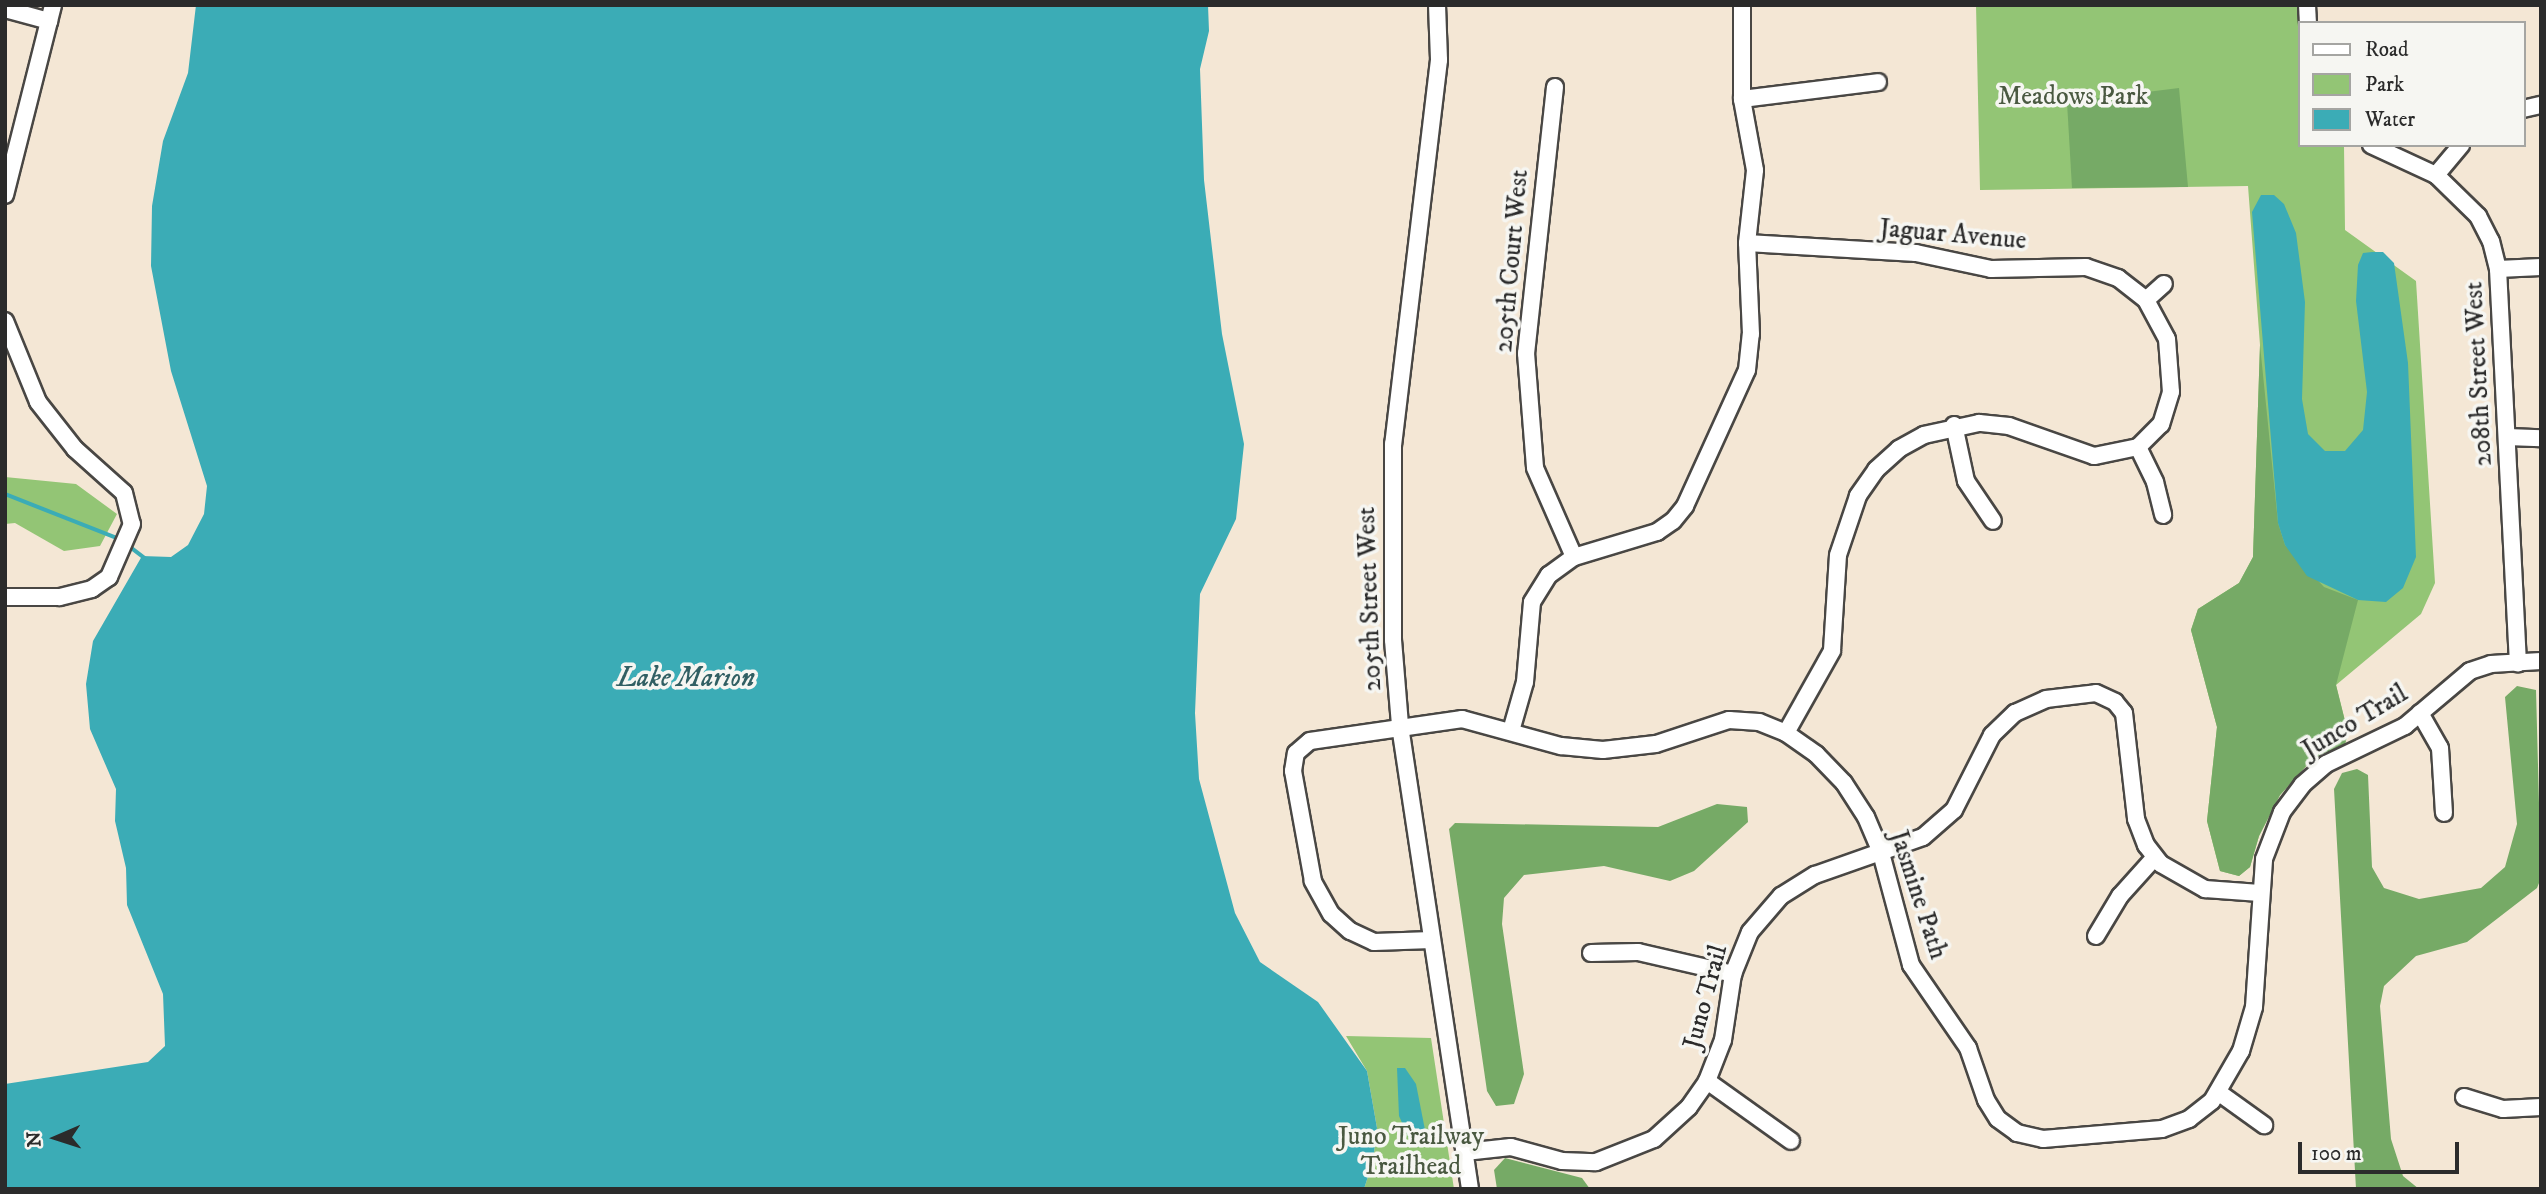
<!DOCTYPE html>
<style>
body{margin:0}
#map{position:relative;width:2546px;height:1194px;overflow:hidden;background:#f4e7d5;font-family:"IM FELL DW Pica",serif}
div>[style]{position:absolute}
.green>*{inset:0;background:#93c575}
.forest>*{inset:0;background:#76aa66}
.water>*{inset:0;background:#3bacb6}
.stream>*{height:3.5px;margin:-1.75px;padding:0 1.75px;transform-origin:1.75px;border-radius:1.75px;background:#3bacb6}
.roads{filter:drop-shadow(2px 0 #494744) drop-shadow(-2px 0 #494744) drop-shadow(0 2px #494744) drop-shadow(0 -2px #494744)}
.minor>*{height:16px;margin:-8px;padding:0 8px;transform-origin:8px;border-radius:8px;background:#fff}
span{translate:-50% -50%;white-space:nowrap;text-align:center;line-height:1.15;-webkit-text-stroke:7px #f6f6f2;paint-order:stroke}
.park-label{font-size:26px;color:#4a5941}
.street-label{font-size:26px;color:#2b2b2b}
.water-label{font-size:28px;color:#315f63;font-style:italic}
.frame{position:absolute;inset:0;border:7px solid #2b2b2b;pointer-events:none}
.legend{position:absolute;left:2298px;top:21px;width:228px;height:126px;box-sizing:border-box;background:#f6f6f2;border:2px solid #a5a5a2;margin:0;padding:9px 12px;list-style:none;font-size:21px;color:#2b2b2b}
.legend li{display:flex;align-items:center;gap:14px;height:35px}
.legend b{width:35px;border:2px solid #a5a5a2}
.north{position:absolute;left:21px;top:1103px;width:70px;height:70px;-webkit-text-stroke:5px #f6f6f2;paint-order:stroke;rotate:267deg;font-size:19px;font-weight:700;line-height:28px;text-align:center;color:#2b2b2b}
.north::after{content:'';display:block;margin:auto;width:24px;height:32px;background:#2b2b2b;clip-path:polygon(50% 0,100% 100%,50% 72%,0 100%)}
.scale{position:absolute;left:2298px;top:1142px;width:161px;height:32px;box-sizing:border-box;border:4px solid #2b2b2b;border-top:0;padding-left:9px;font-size:21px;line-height:24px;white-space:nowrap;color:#2b2b2b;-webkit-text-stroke:5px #f6f6f2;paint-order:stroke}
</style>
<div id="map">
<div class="green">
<div style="clip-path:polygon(1976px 5px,2298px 5px,2299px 145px,2344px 145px,2345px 230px,2416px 281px,2435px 583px,2421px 614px,2336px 685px,2348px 733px,2345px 744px,2308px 764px,2280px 795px,2259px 836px,2250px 867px,2239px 876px,2220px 871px,2207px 821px,2217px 727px,2191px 630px,2198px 609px,2239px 583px,2253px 557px,2260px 345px,2248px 186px,1980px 190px)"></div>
<div style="clip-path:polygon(5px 477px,76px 484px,117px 514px,100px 546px,64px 551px,15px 523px,5px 524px)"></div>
<div style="clip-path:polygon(1346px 1036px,1431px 1038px,1454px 1189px,1364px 1189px,1373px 1161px,1377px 1128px,1367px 1071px)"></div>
</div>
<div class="forest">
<div style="clip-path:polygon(2179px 88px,2188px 187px,2072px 188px,2067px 102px)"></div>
<div style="clip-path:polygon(2260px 345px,2278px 523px,2285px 545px,2324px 587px,2358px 600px,2336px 685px,2348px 733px,2345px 744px,2308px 764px,2280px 795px,2259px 836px,2250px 867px,2239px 876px,2220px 871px,2207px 821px,2217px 727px,2191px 630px,2198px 609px,2239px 583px,2253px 557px)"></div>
<div style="clip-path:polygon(2517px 686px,2536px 690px,2541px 878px,2537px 888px,2467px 942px,2416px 956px,2384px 986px,2380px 1006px,2391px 1139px,2403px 1176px,2419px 1189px,2356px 1189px,2334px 789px,2342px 773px,2357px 769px,2368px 775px,2372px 867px,2384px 888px,2419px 899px,2481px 888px,2505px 867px,2517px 824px,2505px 697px)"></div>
<div style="clip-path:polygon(1717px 804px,1747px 807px,1748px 822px,1694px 871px,1670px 881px,1604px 866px,1524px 875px,1504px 898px,1502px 924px,1524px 1074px,1514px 1104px,1496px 1106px,1487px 1091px,1449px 829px,1455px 823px,1658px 827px)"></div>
<div style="clip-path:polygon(1505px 1158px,1582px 1178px,1590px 1189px,1497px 1189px,1494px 1170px)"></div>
</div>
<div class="water">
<div style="clip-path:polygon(196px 5px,1208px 5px,1209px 31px,1200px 69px,1204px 180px,1222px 334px,1244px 444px,1236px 519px,1200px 594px,1195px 713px,1199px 779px,1235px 913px,1260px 962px,1318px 1002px,1367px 1071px,1377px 1128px,1373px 1161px,1364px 1189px,5px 1189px,5px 1084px,148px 1062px,165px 1046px,163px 994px,127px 905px,126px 868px,115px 821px,116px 789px,90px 729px,86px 684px,93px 641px,142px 556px,171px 557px,188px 545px,204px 514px,207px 486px,171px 371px,151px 266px,152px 206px,163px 141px,188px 73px)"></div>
<div style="clip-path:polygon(2261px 195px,2274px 195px,2284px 204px,2296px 233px,2305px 302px,2302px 399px,2308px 434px,2325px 451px,2345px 451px,2363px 430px,2367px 392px,2356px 301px,2358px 265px,2363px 253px,2372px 252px,2383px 252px,2394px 263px,2408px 363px,2416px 557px,2403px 588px,2386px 602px,2358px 600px,2307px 576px,2285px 545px,2278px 523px,2252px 212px)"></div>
<div style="clip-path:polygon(1397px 1068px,1405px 1068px,1416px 1084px,1426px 1135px,1423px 1146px,1413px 1147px,1399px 1116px)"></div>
</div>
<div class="stream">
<div style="left:5px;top:494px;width:123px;rotate:21.4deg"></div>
<div style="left:129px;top:546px;width:20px;rotate:37deg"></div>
</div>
<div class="roads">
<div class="minor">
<div style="left:1437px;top:5px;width:55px;rotate:87.9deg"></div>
<div style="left:1439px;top:60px;width:387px;rotate:96.8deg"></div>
<div style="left:1393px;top:444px;width:196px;rotate:90deg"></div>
<div style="left:1393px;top:640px;width:86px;rotate:85.3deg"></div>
<div style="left:1400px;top:726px;width:468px;rotate:81.4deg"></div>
<div style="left:2307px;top:5px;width:18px;rotate:87deg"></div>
<div style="left:5px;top:9px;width:46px;rotate:15.3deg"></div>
<div style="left:1555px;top:87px;width:268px;rotate:96.2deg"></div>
<div style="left:1526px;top:353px;width:115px;rotate:85.5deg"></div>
<div style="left:1535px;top:468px;width:97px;rotate:66.3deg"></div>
<div style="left:1742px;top:99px;width:137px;rotate:-7.1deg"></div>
<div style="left:2523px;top:109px;width:18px;rotate:-13deg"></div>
<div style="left:2371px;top:145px;width:72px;rotate:24.8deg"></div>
<div style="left:2436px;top:175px;width:59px;rotate:44.3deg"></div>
<div style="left:2478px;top:216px;width:28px;rotate:63deg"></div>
<div style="left:2491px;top:241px;width:29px;rotate:76deg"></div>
<div style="left:2498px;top:269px;width:395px;rotate:87.1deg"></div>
<div style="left:2436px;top:175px;width:39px;rotate:-50deg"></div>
<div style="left:5px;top:195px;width:196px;rotate:-75.8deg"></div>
<div style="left:1747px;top:243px;width:169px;rotate:3.4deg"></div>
<div style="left:1916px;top:253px;width:77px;rotate:12deg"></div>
<div style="left:1991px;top:269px;width:95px;rotate:-1.2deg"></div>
<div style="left:2086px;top:267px;width:34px;rotate:19deg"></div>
<div style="left:2118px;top:278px;width:36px;rotate:38deg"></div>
<div style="left:2146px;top:300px;width:44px;rotate:61.7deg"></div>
<div style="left:2167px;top:339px;width:53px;rotate:85.7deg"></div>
<div style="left:2171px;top:392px;width:34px;rotate:107deg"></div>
<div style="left:2161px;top:424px;width:33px;rotate:135deg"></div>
<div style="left:2138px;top:447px;width:45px;rotate:168.4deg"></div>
<div style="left:2094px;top:456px;width:90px;rotate:-160.6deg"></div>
<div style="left:2009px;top:426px;width:30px;rotate:-174deg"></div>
<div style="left:1979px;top:423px;width:56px;rotate:167.7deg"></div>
<div style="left:1924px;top:435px;width:29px;rotate:151deg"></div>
<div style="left:1899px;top:449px;width:31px;rotate:138deg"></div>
<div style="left:1876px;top:470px;width:32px;rotate:125deg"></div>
<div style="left:1858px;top:496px;width:62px;rotate:108.7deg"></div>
<div style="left:1838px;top:555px;width:96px;rotate:93.6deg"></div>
<div style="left:1832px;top:651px;width:94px;rotate:119.3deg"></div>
<div style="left:2498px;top:269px;width:43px;rotate:-2.7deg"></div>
<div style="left:2146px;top:300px;width:24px;rotate:-42deg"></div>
<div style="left:5px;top:321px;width:87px;rotate:67.8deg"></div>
<div style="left:38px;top:402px;width:60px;rotate:51.8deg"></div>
<div style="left:75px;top:449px;width:66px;rotate:41.9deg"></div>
<div style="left:124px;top:493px;width:32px;rotate:76deg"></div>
<div style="left:132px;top:524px;width:58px;rotate:113.5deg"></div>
<div style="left:109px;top:577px;width:21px;rotate:145deg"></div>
<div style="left:92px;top:589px;width:34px;rotate:166deg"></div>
<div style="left:59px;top:597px;width:54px;rotate:180deg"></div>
<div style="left:1954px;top:425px;width:57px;rotate:77.9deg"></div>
<div style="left:1966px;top:481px;width:48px;rotate:56deg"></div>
<div style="left:2507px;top:437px;width:34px;rotate:2deg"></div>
<div style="left:2138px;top:447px;width:39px;rotate:64deg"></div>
<div style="left:2155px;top:482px;width:34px;rotate:76deg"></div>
<div style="left:2420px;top:713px;width:40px;rotate:60.3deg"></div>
<div style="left:2440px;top:748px;width:65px;rotate:86.5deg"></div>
<div style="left:1511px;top:731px;width:51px;rotate:-74.1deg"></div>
<div style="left:1525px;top:682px;width:80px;rotate:-85deg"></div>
<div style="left:1532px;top:602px;width:32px;rotate:-58deg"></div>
<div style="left:1549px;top:575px;width:31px;rotate:-36deg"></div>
<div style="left:1574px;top:557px;width:87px;rotate:-16.8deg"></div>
<div style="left:1657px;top:532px;width:19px;rotate:-35deg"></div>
<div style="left:1673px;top:521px;width:19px;rotate:-51deg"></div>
<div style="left:1685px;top:506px;width:149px;rotate:-65.5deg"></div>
<div style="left:1747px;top:370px;width:36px;rotate:-84deg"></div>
<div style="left:1751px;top:334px;width:91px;rotate:-92.5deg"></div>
<div style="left:1747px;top:243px;width:73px;rotate:-83.7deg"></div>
<div style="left:1755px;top:170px;width:72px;rotate:-100.4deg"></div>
<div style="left:1742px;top:99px;width:94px;rotate:-90deg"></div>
<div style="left:2096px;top:936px;width:47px;rotate:-59deg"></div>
<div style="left:2120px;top:896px;width:52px;rotate:-48.1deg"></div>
<div style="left:1432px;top:940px;width:58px;rotate:178deg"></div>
<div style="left:1374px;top:942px;width:26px;rotate:-155deg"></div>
<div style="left:1350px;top:931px;width:25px;rotate:-138deg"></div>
<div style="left:1331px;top:914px;width:38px;rotate:-119deg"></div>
<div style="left:1313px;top:881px;width:112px;rotate:-100.3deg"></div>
<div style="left:1293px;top:771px;width:18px;rotate:-81deg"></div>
<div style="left:1296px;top:753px;width:18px;rotate:-41deg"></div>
<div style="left:1310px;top:741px;width:154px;rotate:-8.2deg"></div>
<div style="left:1462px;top:719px;width:103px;rotate:15.3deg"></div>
<div style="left:1561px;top:746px;width:42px;rotate:5.4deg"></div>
<div style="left:1603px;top:750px;width:53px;rotate:-6.5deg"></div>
<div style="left:1656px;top:744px;width:77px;rotate:-18.2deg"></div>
<div style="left:1729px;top:720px;width:30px;rotate:4deg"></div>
<div style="left:1759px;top:722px;width:29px;rotate:22deg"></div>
<div style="left:1786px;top:733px;width:37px;rotate:35deg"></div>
<div style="left:1816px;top:754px;width:40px;rotate:46deg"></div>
<div style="left:1844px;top:783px;width:40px;rotate:57.1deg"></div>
<div style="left:1866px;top:817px;width:39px;rotate:67deg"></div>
<div style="left:1881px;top:853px;width:116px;rotate:75deg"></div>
<div style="left:1911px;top:965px;width:101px;rotate:55.5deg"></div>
<div style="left:1968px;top:1048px;width:55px;rotate:70.9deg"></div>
<div style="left:1986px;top:1100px;width:22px;rotate:58deg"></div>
<div style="left:1998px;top:1119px;width:24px;rotate:36deg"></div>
<div style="left:2017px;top:1133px;width:27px;rotate:13deg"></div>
<div style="left:2043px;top:1139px;width:119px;rotate:-4.8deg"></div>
<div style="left:2162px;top:1129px;width:29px;rotate:-20deg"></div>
<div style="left:2189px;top:1119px;width:29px;rotate:-38deg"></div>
<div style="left:2212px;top:1101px;width:58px;rotate:-59.9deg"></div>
<div style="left:2241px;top:1051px;width:46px;rotate:-73.5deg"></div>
<div style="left:2254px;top:1007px;width:148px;rotate:-86.1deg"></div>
<div style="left:2264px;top:859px;width:50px;rotate:-69deg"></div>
<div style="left:2282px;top:812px;width:34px;rotate:-53deg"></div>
<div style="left:2302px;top:785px;width:32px;rotate:-41deg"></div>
<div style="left:2326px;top:764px;width:88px;rotate:-25.7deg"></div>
<div style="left:2405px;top:726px;width:85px;rotate:-40.2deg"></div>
<div style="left:2470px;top:671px;width:22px;rotate:-18deg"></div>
<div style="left:2491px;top:664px;width:50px;rotate:-3.4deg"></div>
<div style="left:1591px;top:953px;width:47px;rotate:-1.2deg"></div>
<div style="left:1638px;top:952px;width:98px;rotate:13deg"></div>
<div style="left:1707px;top:1081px;width:103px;rotate:35.5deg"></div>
<div style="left:2218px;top:1092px;width:57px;rotate:35.7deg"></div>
<div style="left:2464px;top:1097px;width:41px;rotate:17.1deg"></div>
<div style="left:2503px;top:1109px;width:38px;rotate:-3deg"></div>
<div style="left:1465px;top:1152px;width:46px;rotate:-6.2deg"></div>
<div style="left:1511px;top:1147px;width:53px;rotate:15.4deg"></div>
<div style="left:1562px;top:1161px;width:34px;rotate:2deg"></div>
<div style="left:1596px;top:1162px;width:62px;rotate:-21.6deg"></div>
<div style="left:1654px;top:1139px;width:47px;rotate:-42.4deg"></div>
<div style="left:1689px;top:1107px;width:32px;rotate:-55deg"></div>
<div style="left:1707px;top:1081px;width:44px;rotate:-68.7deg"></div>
<div style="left:1723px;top:1040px;width:67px;rotate:-81.4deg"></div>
<div style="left:1733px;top:974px;width:45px;rotate:-68deg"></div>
<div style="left:1750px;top:932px;width:48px;rotate:-49.3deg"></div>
<div style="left:1781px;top:896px;width:40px;rotate:-32deg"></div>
<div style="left:1815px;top:875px;width:114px;rotate:-19.4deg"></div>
<div style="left:1923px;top:837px;width:41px;rotate:-41.1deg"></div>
<div style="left:1954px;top:810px;width:84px;rotate:-63.1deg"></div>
<div style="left:1992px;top:735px;width:32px;rotate:-44deg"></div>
<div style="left:2015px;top:713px;width:34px;rotate:-24deg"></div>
<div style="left:2046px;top:699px;width:50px;rotate:-6.8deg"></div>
<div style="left:2096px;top:693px;width:21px;rotate:25deg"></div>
<div style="left:2115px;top:702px;width:14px;rotate:51deg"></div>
<div style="left:2124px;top:713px;width:107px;rotate:83.5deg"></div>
<div style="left:2136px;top:819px;width:28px;rotate:69deg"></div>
<div style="left:2146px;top:845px;width:24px;rotate:52deg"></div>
<div style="left:2161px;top:864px;width:51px;rotate:29.6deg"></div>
<div style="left:2205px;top:889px;width:55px;rotate:4.2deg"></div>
</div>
</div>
<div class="park-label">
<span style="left:2073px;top:97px">Meadows Park</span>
<span style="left:1411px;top:1152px">Juno Trailway<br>Trailhead</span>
</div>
<div class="street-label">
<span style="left:1953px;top:235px;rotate:5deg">Jaguar Avenue</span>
<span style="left:1512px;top:261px;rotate:-85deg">205th Court West</span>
<span style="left:2479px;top:374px;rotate:-93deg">208th Street West</span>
<span style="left:1370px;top:599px;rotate:-92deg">205th Street West</span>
<span style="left:2355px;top:722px;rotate:-31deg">Junco Trail</span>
<span style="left:1918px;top:895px;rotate:72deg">Jasmine Path</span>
<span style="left:1706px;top:997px;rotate:-75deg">Juno Trail</span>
</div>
<div class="water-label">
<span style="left:686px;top:678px">Lake Marion</span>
</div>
<div class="frame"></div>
<ul class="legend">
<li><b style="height:9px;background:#fff"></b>Road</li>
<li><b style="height:19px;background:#93c575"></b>Park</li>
<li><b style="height:19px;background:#3bacb6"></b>Water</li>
</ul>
<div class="north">N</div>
<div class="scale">100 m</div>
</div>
